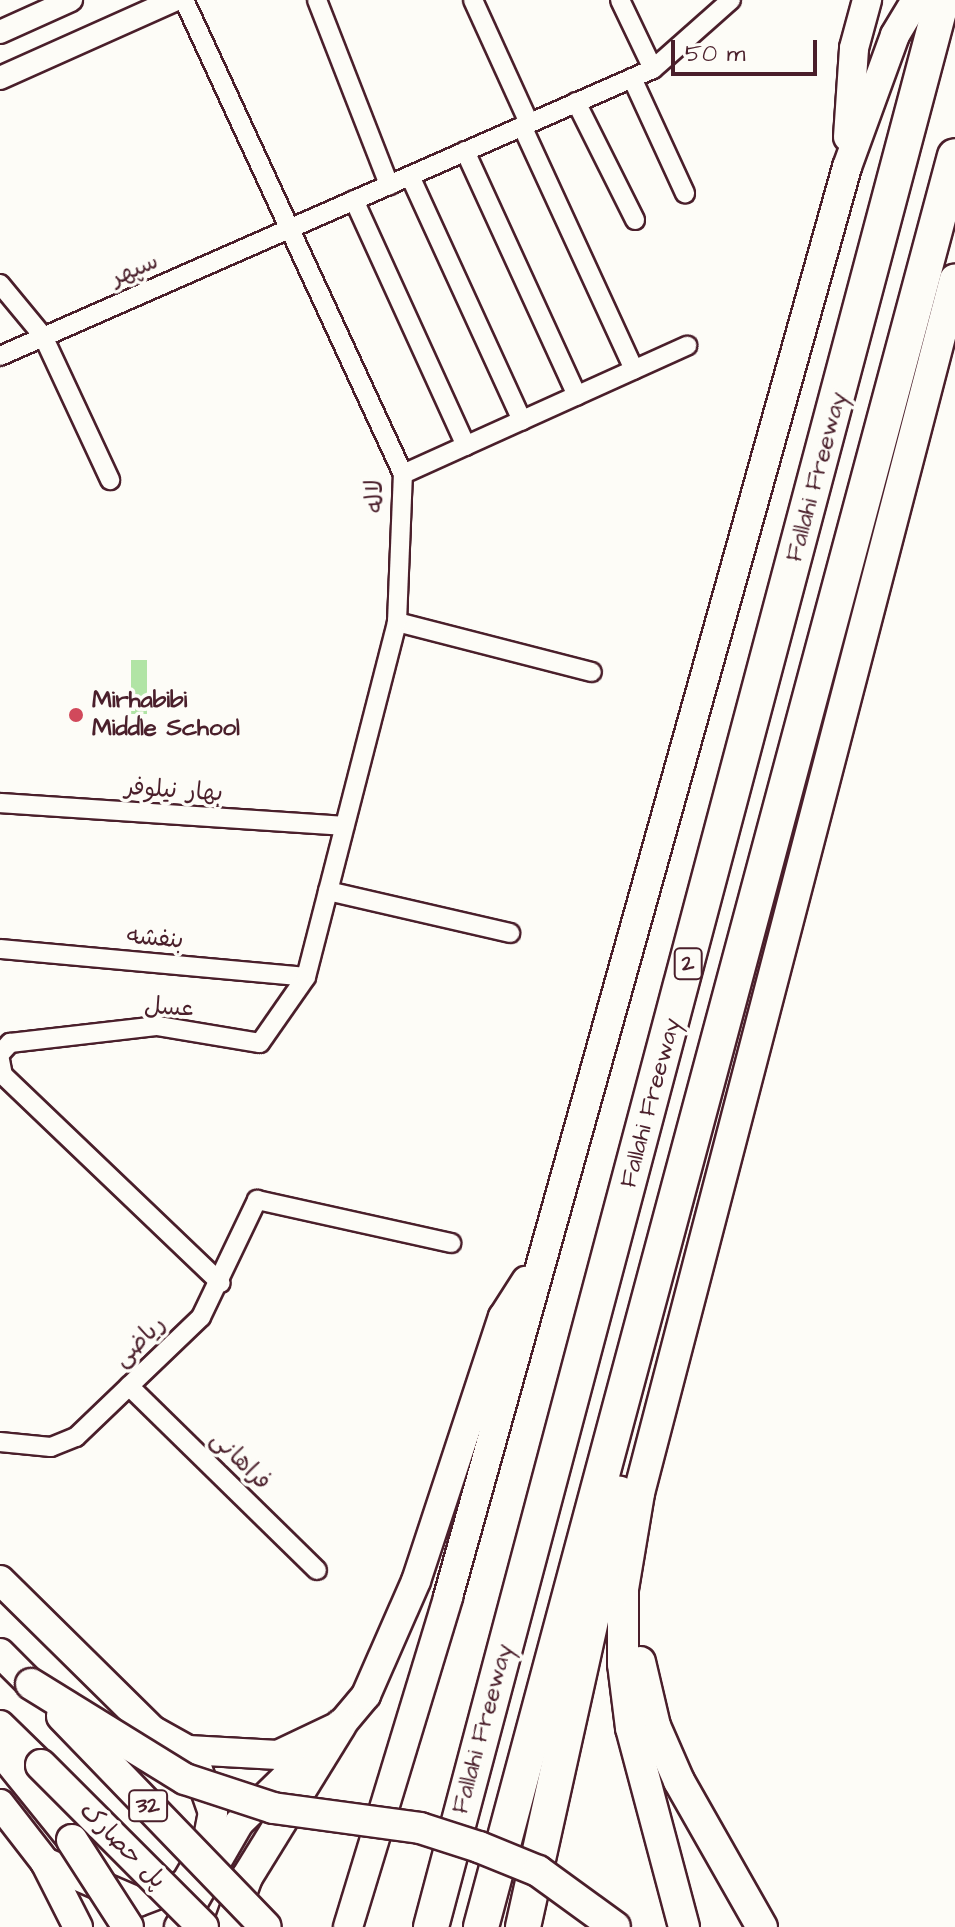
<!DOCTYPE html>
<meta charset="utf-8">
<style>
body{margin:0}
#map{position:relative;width:955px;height:1927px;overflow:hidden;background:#fdfcf7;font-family:"Architects Daughter","Playpen Sans Arabic",sans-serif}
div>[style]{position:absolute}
.green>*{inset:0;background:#b1e4a5;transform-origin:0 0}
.roads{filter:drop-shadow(2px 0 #4a1f2b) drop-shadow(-2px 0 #4a1f2b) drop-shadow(0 2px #4a1f2b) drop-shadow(0 -2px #4a1f2b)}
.minor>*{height:18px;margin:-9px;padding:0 9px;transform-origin:9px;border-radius:9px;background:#fdfcf7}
.tertiary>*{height:22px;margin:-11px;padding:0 11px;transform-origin:11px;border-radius:11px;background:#fdfcf7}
.primary>*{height:28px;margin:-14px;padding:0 14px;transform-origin:14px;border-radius:14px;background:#fdfcf7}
.trunk>*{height:30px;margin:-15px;padding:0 15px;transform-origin:15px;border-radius:15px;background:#fdfcf7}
.motorway>*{height:34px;margin:-17px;padding:0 17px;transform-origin:17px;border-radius:17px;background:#fdfcf7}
.bridges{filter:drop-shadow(2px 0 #4a1f2b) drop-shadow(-2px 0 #4a1f2b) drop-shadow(0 2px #4a1f2b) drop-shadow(0 -2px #4a1f2b)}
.trunk-bridge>*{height:30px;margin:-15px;padding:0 15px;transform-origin:15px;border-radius:15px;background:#fdfcf7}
.dots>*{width:22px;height:22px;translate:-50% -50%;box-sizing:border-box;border:4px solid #fdfcf7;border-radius:50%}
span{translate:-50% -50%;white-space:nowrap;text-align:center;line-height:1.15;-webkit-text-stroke:7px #fdfcf7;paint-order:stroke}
.shield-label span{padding:2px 6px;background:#fdfcf7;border:2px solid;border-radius:6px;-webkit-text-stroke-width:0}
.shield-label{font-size:22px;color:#4a1f2b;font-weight:700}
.street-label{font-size:24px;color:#4a1f2b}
.poi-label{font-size:24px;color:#4a1f2b;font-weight:700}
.left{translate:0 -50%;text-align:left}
.scale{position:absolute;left:671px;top:40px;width:146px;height:36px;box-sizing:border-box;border:4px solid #4a1f2b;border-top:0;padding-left:10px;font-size:24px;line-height:28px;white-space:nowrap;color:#4a1f2b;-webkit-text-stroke:6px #fdfcf7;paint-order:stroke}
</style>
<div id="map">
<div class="green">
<div style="left:131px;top:660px;width:16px;height:54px"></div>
</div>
<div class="roads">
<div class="minor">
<div style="left:317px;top:0;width:199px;rotate:68.7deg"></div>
<div style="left:473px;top:0;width:135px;rotate:65.5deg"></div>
<div style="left:620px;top:0;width:76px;rotate:64.4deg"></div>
<div style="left:632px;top:78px;width:127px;rotate:65.3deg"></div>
<div style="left:576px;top:102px;width:132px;rotate:63.4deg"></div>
<div style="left:522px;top:126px;width:268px;rotate:65.3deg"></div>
<div style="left:465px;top:151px;width:269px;rotate:65.4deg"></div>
<div style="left:410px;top:176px;width:269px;rotate:65.4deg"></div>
<div style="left:354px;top:200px;width:270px;rotate:65.5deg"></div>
<div style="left:0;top:284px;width:67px;rotate:50.4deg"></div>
<div style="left:43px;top:336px;width:159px;rotate:65deg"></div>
<div style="left:0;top:356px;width:713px;rotate:-23.73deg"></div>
<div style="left:653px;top:69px;width:104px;rotate:-41.5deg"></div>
<div style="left:403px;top:474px;width:312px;rotate:-24.3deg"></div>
<div style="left:397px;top:622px;width:201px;rotate:14.4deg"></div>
<div style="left:0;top:803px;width:345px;rotate:3.8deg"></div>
<div style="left:328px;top:891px;width:187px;rotate:13deg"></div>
<div style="left:0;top:949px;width:307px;rotate:5.2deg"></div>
<div style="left:0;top:1054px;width:15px;rotate:-48deg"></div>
<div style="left:10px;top:1043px;width:149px;rotate:-6.6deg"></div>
<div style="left:158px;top:1026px;width:103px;rotate:9.5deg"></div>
<div style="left:260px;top:1043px;width:80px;rotate:-55.1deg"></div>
<div style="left:306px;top:977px;width:366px;rotate:-75.6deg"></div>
<div style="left:397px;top:622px;width:148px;rotate:-87.7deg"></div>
<div style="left:403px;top:474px;width:522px;rotate:-114.8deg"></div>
<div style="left:0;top:1060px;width:15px;rotate:79deg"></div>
<div style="left:3px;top:1075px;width:301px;rotate:43.7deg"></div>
<div style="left:129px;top:1386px;width:263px;rotate:44.4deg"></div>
<div style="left:0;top:1442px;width:51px;rotate:5.6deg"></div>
<div style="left:51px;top:1447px;width:27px;rotate:-22deg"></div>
<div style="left:76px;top:1437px;width:173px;rotate:-43.8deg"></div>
<div style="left:201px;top:1317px;width:130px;rotate:-64.4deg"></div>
<div style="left:257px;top:1200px;width:199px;rotate:12.5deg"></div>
</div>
<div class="tertiary">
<div style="left:0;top:32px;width:78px;rotate:-24.3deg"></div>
<div style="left:0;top:78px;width:191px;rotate:-24.1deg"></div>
</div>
<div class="primary">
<div style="left:848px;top:137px;width:89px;rotate:-86.1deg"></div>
<div style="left:854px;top:48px;width:50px;rotate:-74.8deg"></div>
<div style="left:0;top:1580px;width:214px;rotate:44.6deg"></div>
<div style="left:152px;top:1730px;width:41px;rotate:29.1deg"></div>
<div style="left:188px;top:1750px;width:90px;rotate:3.2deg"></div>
<div style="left:278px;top:1755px;width:70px;rotate:-25.5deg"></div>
<div style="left:341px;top:1725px;width:39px;rotate:-50deg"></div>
<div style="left:366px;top:1695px;width:124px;rotate:-66.3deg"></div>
<div style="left:416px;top:1581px;width:278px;rotate:-71.8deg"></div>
<div style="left:503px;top:1317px;width:43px;rotate:-57.4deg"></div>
<div style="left:0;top:1653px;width:44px;rotate:45deg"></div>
<div style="left:0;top:1725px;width:57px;rotate:44.3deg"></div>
<div style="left:0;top:1751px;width:114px;rotate:51deg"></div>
<div style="left:0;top:1804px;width:73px;rotate:52.2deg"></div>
<div style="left:45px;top:1862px;width:73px;rotate:63.1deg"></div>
<div style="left:45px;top:1862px;width:101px;rotate:23.3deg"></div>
<div style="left:138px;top:1902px;width:50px;rotate:-21deg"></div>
<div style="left:185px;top:1884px;width:42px;rotate:-59.7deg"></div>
<div style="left:206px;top:1848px;width:36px;rotate:-79deg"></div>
<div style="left:213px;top:1813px;width:49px;rotate:-109.2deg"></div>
<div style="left:179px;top:1927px;width:120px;rotate:-60deg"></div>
<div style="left:239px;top:1823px;width:113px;rotate:-44.3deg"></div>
<div style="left:348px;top:1927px;width:345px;rotate:-73.1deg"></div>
<div style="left:448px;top:1597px;width:1485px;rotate:-74.41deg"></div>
<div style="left:847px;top:167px;width:140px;rotate:-70deg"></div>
<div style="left:895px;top:35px;width:41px;rotate:-59deg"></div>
</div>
<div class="trunk">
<div style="left:640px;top:1662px;width:66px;rotate:76.8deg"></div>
<div style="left:655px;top:1726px;width:60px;rotate:66.4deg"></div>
<div style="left:679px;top:1781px;width:168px;rotate:60.4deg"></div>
<div style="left:229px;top:1927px;width:53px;rotate:-70.2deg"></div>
<div style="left:247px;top:1877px;width:179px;rotate:-58.3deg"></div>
<div style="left:684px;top:1927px;width:206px;rotate:-104.9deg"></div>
<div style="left:631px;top:1728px;width:64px;rotate:-97.1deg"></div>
<div style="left:623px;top:1664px;width:75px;rotate:-90deg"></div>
<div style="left:623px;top:1589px;width:97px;rotate:-80.5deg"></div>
<div style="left:639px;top:1493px;width:1254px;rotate:-75.41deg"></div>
</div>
<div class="motorway">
<div style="left:431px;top:1927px;width:1994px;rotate:-75.15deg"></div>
<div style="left:481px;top:1927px;width:1833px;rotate:-75.02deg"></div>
<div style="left:523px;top:1927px;width:444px;rotate:-77.5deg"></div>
</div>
</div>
<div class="bridges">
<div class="trunk-bridge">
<div style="left:31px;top:1684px;width:181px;rotate:31.7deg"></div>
<div style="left:185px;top:1779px;width:93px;rotate:18.2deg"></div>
<div style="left:273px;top:1808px;width:148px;rotate:7.7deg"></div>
<div style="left:420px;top:1828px;width:62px;rotate:17.9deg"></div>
<div style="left:479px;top:1847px;width:64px;rotate:22.1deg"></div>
<div style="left:538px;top:1871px;width:95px;rotate:36deg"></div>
<div style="left:62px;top:1716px;width:293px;rotate:46deg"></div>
<div style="left:41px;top:1765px;width:229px;rotate:45deg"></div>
<div style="left:72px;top:1840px;width:103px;rotate:57.2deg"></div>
</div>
</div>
<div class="dots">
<div style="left:76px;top:715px;background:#d1495b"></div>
</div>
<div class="shield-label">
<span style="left:688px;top:964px">2</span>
<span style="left:148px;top:1806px">32</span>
</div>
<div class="street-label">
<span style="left:135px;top:270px;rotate:-23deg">سپهر</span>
<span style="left:817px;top:477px;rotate:-75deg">Fallahi Freeway</span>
<span style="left:376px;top:496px;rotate:-92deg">لاله</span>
<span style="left:174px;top:791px;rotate:4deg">بهار نیلوفر</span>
<span style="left:155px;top:939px;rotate:5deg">بنفشه</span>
<span style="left:169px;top:1008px;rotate:4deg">عسل</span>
<span style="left:651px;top:1103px;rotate:-75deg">Fallahi Freeway</span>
<span style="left:140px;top:1342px;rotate:-44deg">ریاضی</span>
<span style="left:240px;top:1461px;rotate:44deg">فراهانی</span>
<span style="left:483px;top:1729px;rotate:-75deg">Fallahi Freeway</span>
<span style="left:122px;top:1846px;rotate:45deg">پل حصارک</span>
</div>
<div class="poi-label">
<span class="left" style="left:92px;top:715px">Mirhabibi<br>Middle School</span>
</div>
<div class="scale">50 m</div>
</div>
